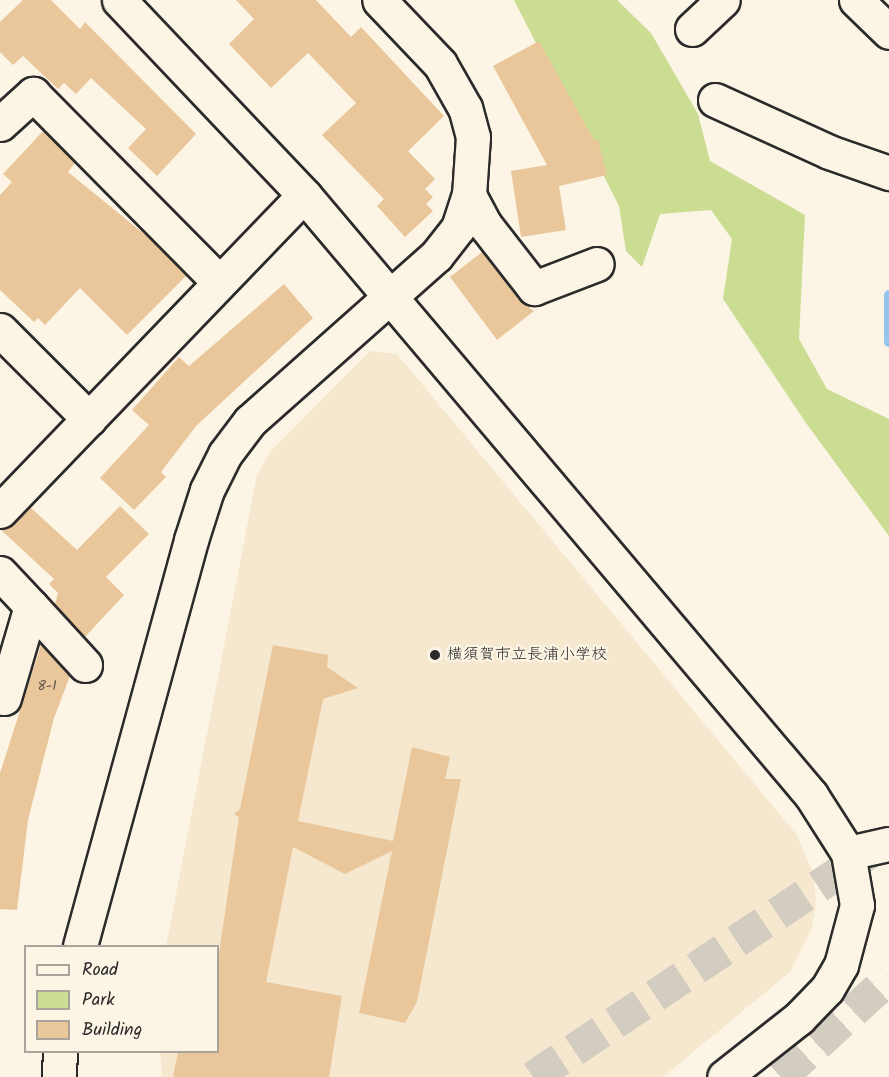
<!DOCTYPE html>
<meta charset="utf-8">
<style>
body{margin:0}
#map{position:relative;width:889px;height:1077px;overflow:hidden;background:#fcf5e5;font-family:Kalam,"Klee One",sans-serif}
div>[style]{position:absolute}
.built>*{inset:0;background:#f6e7cf}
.green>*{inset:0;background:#cadd92}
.stream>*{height:10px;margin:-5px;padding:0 5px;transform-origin:5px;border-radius:5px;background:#93c5ef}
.building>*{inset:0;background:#e9c79b}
.highway-tunnel>*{height:33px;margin-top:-16.5px;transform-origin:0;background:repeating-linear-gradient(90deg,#d2cdc0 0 33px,transparent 0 49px)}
.roads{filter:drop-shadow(2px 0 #2b2b2b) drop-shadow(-2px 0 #2b2b2b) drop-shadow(0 2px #2b2b2b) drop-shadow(0 -2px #2b2b2b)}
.minor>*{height:33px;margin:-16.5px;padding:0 16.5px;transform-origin:16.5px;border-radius:16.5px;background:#fcf5e5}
.dots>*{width:16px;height:16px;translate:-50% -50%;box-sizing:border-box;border:3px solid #fcf5e5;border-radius:50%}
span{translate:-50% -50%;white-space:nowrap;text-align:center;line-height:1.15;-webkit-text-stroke:4.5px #fcf5e5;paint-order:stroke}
.number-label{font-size:14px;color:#5a5247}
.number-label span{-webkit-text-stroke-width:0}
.poi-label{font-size:16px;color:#2b2b2b}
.left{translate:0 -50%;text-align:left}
.legend{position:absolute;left:24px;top:945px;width:195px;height:108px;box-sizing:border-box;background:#fcf5e5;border:2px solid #a8a49b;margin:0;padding:8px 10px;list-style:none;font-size:18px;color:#2b2b2b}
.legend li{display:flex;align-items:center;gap:12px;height:30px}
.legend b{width:30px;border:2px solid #a8a49b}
</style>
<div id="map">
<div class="built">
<div style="clip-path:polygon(370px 351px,397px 354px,797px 835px,813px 873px,816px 901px,812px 928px,790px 972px,663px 1077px,162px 1077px,160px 1052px,218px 1052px,218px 946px,166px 946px,257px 475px,270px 452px)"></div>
</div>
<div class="green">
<div style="clip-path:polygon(514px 0,617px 0,651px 33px,698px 114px,710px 161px,805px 215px,799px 339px,827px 389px,889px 419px,889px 536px,806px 423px,723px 299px,732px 239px,711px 210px,660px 214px,642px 267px,626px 251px,619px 206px)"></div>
</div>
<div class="stream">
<div style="left:889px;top:295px;width:47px;rotate:90deg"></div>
</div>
<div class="building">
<div style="clip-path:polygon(23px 0,51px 0,80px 29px,85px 22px,196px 134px,157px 176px,128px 148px,146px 129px,91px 78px,76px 94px,64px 83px,58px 89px,23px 56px,13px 65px,0 52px,0 22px)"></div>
<div style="clip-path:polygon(236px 0,316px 0,351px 37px,361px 27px,444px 116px,408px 151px,435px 179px,425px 189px,433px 197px,426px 204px,433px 211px,405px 237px,377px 206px,384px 199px,322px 135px,356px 103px,308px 53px,271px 88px,229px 44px,254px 19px)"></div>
<div style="clip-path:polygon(539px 41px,594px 140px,598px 139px,607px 175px,559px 186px,566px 230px,521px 237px,511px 171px,547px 165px,493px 66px)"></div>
<div style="clip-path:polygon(43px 131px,75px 163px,68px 172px,149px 238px,186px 276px,127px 335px,80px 288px,45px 325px,38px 318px,34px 322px,0 290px,0 195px,12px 182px,3px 174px)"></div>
<div style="clip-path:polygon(482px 252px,519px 300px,534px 311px,497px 340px,450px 277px)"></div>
<div style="clip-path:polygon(284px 284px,313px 318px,196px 426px,161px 472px,166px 477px,134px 510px,100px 478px,149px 425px,132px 410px,179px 357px,189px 366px)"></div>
<div style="clip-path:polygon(120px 506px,149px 534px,106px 577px,124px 595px,85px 637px,55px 604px,58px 593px,49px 584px,54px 579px,0 529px,13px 524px,30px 507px,77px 550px)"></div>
<div style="clip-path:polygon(41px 645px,70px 676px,54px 718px,28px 820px,17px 910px,0 909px,0 773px)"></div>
<div style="clip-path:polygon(273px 645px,328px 655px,327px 667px,358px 688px,323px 699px,298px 821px,393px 841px,412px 747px,450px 757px,445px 779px,461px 779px,417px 1002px,405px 1023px,359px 1013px,392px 851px,345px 874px,293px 847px,266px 982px,342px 996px,329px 1077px,173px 1077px,178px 1052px,218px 1052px,218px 960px,239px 817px,234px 814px,240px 809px)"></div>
</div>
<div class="highway-tunnel">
<div style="left:533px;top:1077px;width:409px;rotate:-33.8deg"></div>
<div style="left:781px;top:1077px;width:147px;rotate:-42.5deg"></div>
</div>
<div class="roads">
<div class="minor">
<div style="left:119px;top:0;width:269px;rotate:46.5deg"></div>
<div style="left:304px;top:195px;width:786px;rotate:49.8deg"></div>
<div style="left:811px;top:795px;width:69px;rotate:57.5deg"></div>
<div style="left:848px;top:853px;width:53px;rotate:80.2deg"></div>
<div style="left:857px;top:905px;width:62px;rotate:104.9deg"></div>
<div style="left:841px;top:965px;width:28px;rotate:120deg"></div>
<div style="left:827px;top:989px;width:40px;rotate:134deg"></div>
<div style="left:799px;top:1018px;width:95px;rotate:141.8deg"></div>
<div style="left:856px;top:0;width:46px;rotate:44.1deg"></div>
<div style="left:692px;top:29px;width:42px;rotate:-43.1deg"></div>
<div style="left:715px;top:100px;width:125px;rotate:24.5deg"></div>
<div style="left:829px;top:152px;width:64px;rotate:19.3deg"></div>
<div style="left:0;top:124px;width:45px;rotate:-42.3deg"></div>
<div style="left:33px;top:94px;width:263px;rotate:45.3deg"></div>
<div style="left:469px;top:195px;width:34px;rotate:62deg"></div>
<div style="left:485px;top:225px;width:80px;rotate:52.1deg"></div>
<div style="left:534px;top:288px;width:67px;rotate:-20.9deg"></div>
<div style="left:0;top:330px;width:126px;rotate:45deg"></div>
<div style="left:0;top:511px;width:438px;rotate:-46.1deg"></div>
<div style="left:0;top:573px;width:45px;rotate:46.8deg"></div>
<div style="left:31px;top:606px;width:96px;rotate:106.4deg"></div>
<div style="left:31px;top:606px;width:80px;rotate:47.5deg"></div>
<div style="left:848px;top:853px;width:42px;rotate:-12.4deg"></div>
<div style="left:80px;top:946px;width:421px;rotate:-74.7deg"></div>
<div style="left:191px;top:540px;width:52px;rotate:-72.3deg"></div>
<div style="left:207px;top:490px;width:40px;rotate:-63.4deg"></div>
<div style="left:225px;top:454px;width:41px;rotate:-52.9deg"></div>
<div style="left:250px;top:421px;width:249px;rotate:-41.6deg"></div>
<div style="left:436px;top:256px;width:36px;rotate:-52deg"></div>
<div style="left:458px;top:228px;width:35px;rotate:-72deg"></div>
<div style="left:469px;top:195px;width:58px;rotate:-86.1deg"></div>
<div style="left:473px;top:137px;width:30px;rotate:-105deg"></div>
<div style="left:465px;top:108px;width:51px;rotate:-119.6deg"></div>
<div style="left:440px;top:64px;width:88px;rotate:-133.6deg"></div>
<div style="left:59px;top:1077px;width:25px;rotate:-88deg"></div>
</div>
</div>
<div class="dots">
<div style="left:435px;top:655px;background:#2b2b2b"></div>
</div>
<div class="number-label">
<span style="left:47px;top:686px">8-1</span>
</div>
<div class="poi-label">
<span class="left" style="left:447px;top:655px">横須賀市立長浦小学校</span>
</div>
<ul class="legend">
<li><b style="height:8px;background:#fcf5e5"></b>Road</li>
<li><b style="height:16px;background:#cadd92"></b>Park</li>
<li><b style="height:16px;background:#e9c79b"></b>Building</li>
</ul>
</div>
